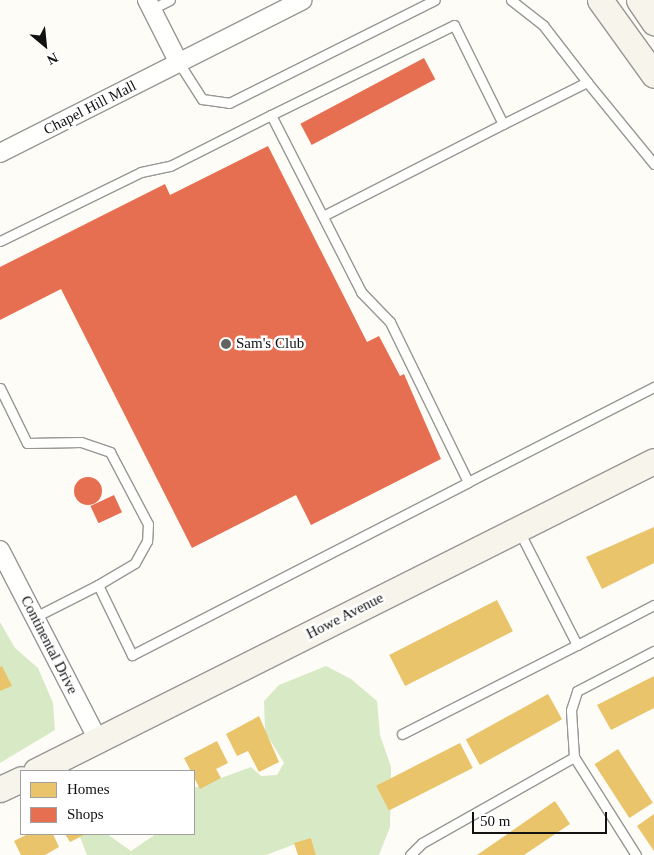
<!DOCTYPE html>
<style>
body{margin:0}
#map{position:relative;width:654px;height:855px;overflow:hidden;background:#fdfcf7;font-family:Georgia,serif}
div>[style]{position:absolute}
.forest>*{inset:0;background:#d8eac5}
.homes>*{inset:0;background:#e9c46a;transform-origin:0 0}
.shops>*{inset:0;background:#e76f51;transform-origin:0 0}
.round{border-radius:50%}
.roads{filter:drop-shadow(1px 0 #979795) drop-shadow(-1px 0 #979795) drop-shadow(0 1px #979795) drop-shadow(0 -1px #979795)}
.lane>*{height:9px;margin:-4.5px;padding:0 4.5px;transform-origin:4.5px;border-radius:4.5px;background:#fffffe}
.street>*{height:18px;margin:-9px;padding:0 9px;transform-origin:9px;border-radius:9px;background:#fffffe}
.secondary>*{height:25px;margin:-12.5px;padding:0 12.5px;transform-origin:12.5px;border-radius:12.5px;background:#f6f4eb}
.dots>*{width:14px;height:14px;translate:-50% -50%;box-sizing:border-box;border:2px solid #fff;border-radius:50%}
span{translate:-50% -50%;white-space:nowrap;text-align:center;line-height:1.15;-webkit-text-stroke:5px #fff;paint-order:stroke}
.street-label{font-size:15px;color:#111}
.poi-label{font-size:15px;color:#111}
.left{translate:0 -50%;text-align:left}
.legend{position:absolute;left:20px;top:770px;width:175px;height:65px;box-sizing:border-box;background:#fff;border:1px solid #a0a0a0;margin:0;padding:6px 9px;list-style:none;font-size:15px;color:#111}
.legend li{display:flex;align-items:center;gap:10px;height:25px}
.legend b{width:25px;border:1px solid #a0a0a0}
.north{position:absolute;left:20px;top:20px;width:50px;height:50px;-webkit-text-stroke:4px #fff;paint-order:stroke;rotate:152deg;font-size:14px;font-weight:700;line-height:20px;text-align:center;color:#111}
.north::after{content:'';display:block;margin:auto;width:18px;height:22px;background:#111;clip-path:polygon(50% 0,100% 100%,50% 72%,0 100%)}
.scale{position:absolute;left:472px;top:812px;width:135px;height:22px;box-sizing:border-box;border:2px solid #111;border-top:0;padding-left:6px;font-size:15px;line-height:18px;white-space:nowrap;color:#111;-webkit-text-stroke:4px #fff;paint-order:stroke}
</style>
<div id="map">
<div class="forest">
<div style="clip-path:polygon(0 622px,15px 648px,38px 668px,53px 703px,55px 730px,0 763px)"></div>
<div style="clip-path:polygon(326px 666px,351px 679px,377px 701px,380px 735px,391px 767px,390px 827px,379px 855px,316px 855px,311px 838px,266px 855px,87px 855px,80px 837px,85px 834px,107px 834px,131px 851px,156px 834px,194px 834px,194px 788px,251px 767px,261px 776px,277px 775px,284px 763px,265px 732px,264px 701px,279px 685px)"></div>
</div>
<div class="homes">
<div style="clip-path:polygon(654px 527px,654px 563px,602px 589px,586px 557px)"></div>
<div style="left:497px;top:600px;width:35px;height:121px;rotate:63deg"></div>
<div style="clip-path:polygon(2px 666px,12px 686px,0 691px,0 667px)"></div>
<div style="clip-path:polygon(654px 676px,654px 708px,611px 730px,597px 705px)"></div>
<div style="left:548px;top:694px;width:29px;height:94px;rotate:61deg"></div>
<div style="clip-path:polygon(259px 716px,279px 762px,259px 772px,248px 751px,237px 756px,226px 734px)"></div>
<div style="clip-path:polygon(217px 741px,228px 763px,216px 769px,221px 778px,200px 789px,184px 758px)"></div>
<div style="left:460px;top:743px;width:28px;height:94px;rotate:63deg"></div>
<div style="left:618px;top:749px;width:64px;height:28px;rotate:57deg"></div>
<div style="clip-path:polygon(555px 801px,570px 824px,524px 855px,477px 855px)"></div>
<div style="clip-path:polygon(654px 814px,654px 851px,637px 826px)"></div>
<div style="clip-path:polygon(28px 834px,53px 834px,59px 847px,45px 855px,21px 855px,14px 841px)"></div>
<div style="clip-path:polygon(65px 834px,86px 834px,70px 842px)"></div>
<div style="clip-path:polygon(311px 838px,316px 855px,298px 855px,294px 843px)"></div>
</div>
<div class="shops">
<div style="left:424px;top:58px;width:24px;height:140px;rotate:62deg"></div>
<div style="clip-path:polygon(268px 146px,367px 342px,379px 336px,400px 376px,404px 374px,441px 459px,311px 525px,296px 495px,192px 548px,61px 289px,0 320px,0 267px,165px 184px,170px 195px)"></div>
<div class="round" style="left:74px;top:477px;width:28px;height:28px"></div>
<div style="left:114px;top:495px;width:19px;height:26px;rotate:65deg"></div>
</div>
<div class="roads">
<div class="lane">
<div style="left:511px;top:0;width:41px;rotate:38deg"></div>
<div style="left:543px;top:25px;width:72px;rotate:52.3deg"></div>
<div style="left:152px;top:9px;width:20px;rotate:-27deg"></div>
<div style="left:179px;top:63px;width:43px;rotate:57.4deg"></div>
<div style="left:202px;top:99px;width:27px;rotate:8deg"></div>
<div style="left:229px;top:103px;width:230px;rotate:-26.6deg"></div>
<div style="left:503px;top:124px;width:94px;rotate:-26.6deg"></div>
<div style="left:587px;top:82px;width:106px;rotate:50.7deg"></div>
<div style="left:323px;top:216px;width:202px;rotate:-27.1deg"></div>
<div style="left:503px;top:124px;width:110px;rotate:-116.3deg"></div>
<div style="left:454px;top:25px;width:204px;rotate:153.8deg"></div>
<div style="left:271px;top:115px;width:199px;rotate:63deg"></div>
<div style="left:361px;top:292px;width:42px;rotate:46deg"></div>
<div style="left:390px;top:322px;width:178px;rotate:64deg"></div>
<div style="left:468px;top:482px;width:209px;rotate:-27.1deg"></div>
<div style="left:0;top:241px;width:157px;rotate:-26.1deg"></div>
<div style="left:141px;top:172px;width:30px;rotate:-12deg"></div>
<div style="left:170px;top:166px;width:113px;rotate:-26.8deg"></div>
<div style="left:0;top:388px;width:61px;rotate:63.9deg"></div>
<div style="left:27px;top:443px;width:54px;rotate:-1.1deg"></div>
<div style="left:81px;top:442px;width:31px;rotate:19deg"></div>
<div style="left:110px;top:452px;width:81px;rotate:62.2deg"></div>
<div style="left:148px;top:524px;width:17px;rotate:93deg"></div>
<div style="left:147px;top:541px;width:25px;rotate:119deg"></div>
<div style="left:135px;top:563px;width:43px;rotate:149.3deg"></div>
<div style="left:519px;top:531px;width:128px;rotate:63deg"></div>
<div style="left:577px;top:645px;width:87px;rotate:-27.5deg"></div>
<div style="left:35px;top:617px;width:71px;rotate:-26.9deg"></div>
<div style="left:98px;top:585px;width:78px;rotate:64.1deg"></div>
<div style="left:132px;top:655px;width:378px;rotate:-27.2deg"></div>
<div style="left:402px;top:734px;width:196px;rotate:-27deg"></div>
<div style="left:410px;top:855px;width:17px;rotate:-45deg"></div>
<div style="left:422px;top:843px;width:175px;rotate:-29.5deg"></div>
<div style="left:636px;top:855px;width:116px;rotate:-122.3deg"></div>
<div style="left:574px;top:757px;width:47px;rotate:-93.7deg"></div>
<div style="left:571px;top:710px;width:20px;rotate:-72deg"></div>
<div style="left:577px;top:691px;width:87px;rotate:-27.5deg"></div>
</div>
<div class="street">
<div style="left:147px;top:0;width:71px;rotate:63.1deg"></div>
<div style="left:0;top:153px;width:339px;rotate:-26.8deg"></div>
<div style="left:0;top:550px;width:214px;rotate:62.7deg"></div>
</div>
<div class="secondary">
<div style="left:600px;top:0;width:92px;rotate:54.2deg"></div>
<div style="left:639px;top:0;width:27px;rotate:56deg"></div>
<div style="left:36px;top:771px;width:691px;rotate:-26.64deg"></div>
<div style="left:0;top:789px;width:23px;rotate:-25deg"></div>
</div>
</div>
<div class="dots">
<div style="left:226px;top:344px;background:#646362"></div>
</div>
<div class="street-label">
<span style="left:90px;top:108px;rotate:-27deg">Chapel Hill Mall</span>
<span style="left:345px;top:616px;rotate:-27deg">Howe Avenue</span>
<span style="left:49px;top:645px;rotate:63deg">Continental Drive</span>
</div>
<div class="poi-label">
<span class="left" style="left:236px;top:344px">Sam's Club</span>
</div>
<ul class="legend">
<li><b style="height:14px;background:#e9c46a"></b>Homes</li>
<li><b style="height:14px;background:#e76f51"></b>Shops</li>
</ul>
<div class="north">N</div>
<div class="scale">50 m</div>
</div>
